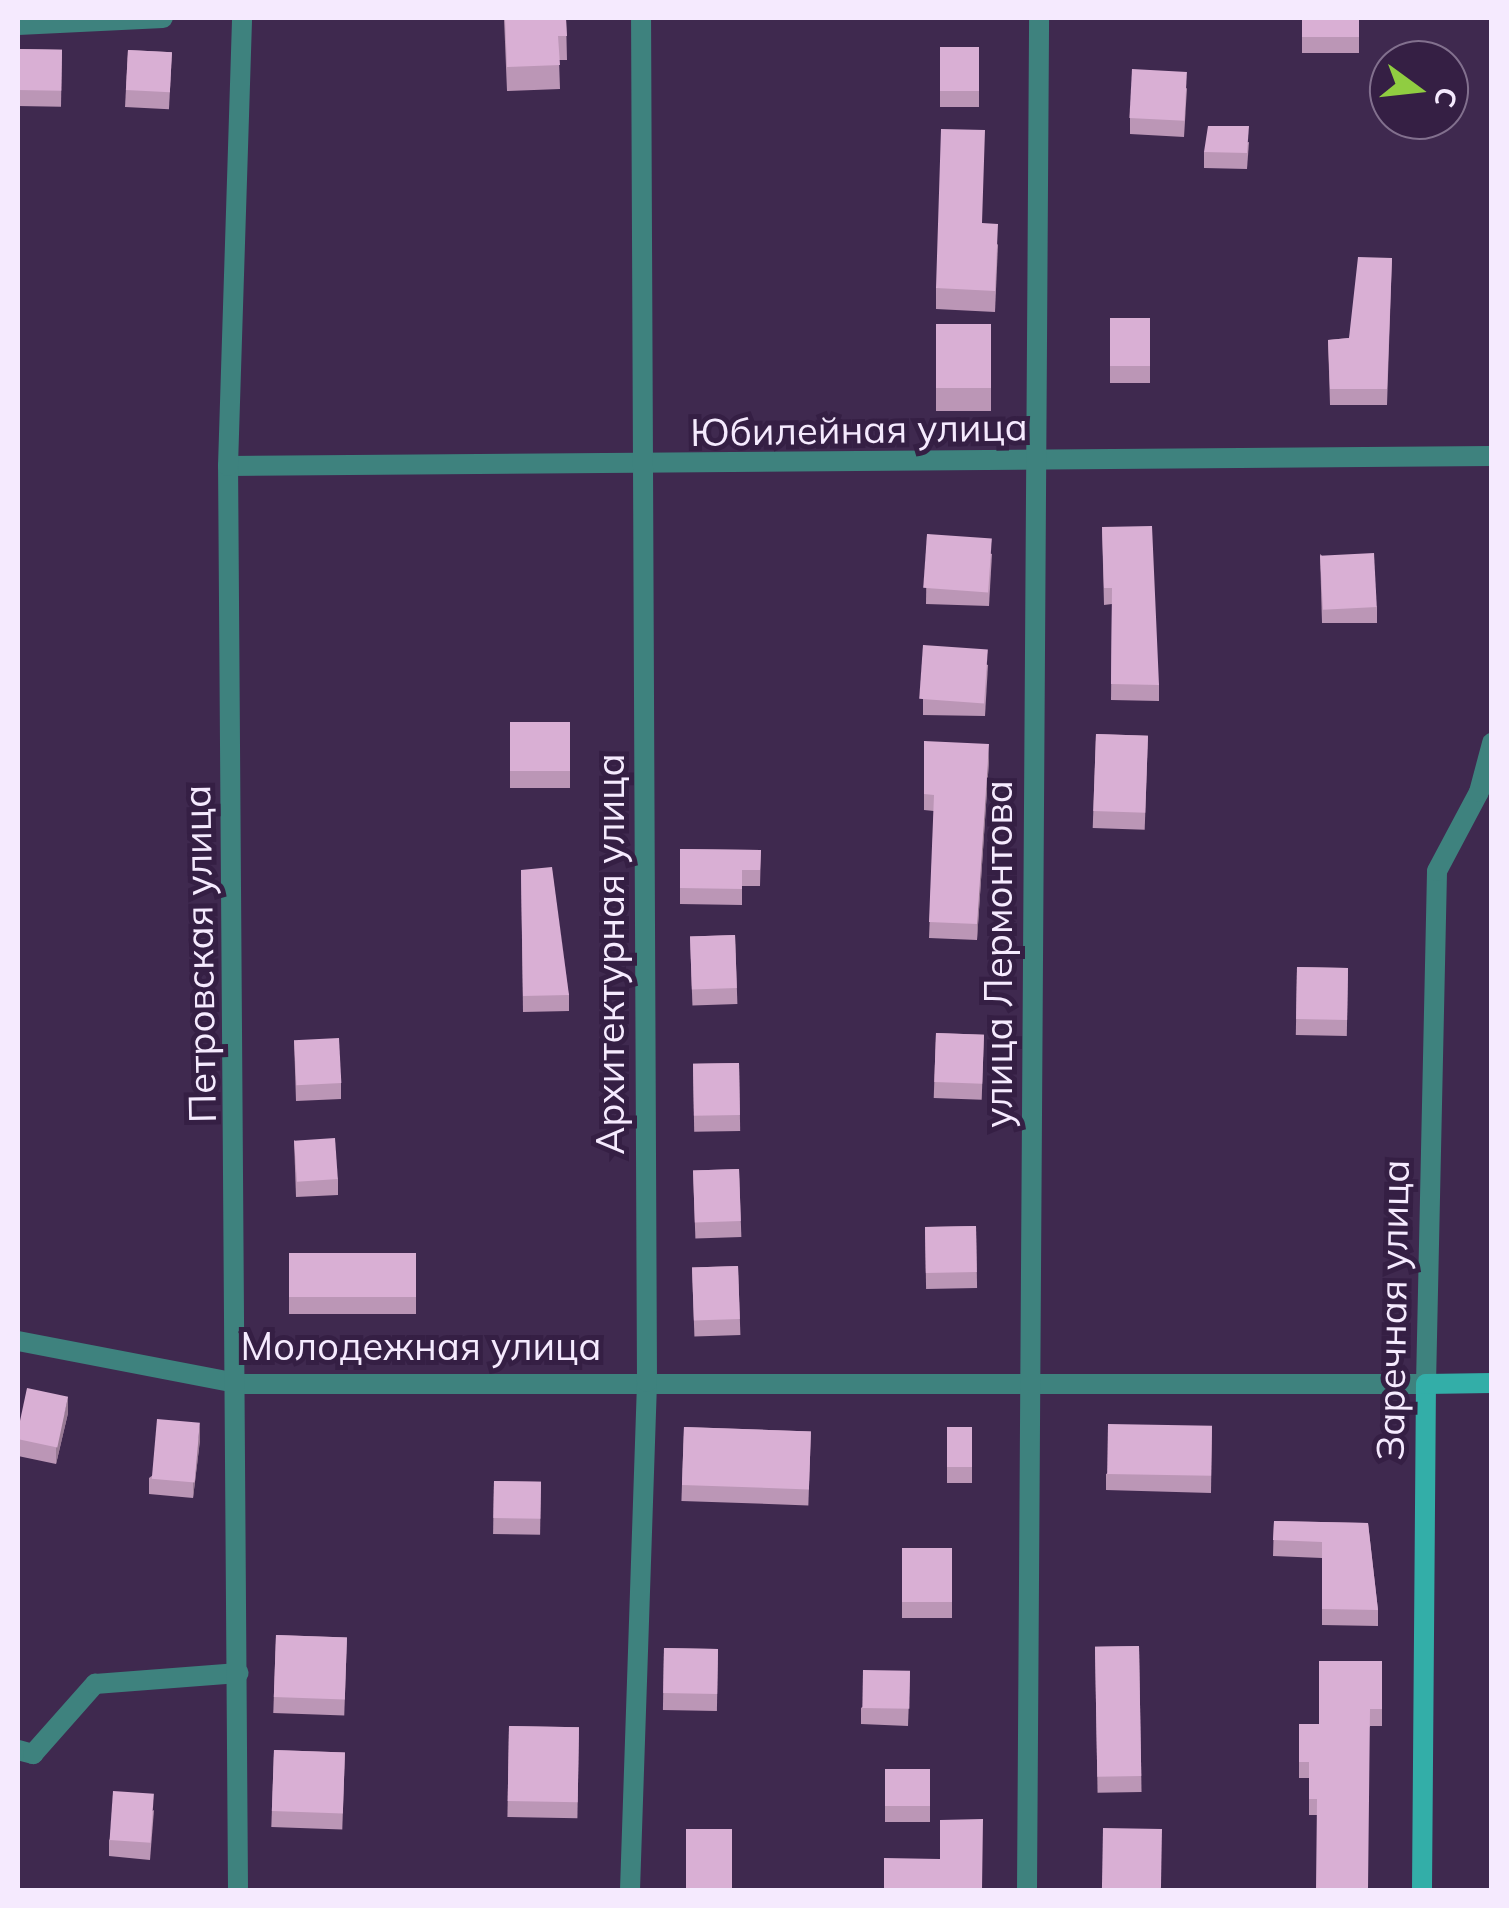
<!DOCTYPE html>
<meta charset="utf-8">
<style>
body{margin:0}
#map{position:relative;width:1509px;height:1908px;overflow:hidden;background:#3f294f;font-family:Mulish,sans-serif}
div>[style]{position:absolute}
.street>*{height:20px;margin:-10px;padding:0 10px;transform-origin:10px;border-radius:10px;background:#3e827e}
.secondary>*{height:20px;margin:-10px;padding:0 10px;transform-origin:10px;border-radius:10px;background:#33aea8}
.wall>*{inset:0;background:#bb96b6;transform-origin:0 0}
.shaded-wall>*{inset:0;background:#987a94}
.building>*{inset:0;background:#d9afd4;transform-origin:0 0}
span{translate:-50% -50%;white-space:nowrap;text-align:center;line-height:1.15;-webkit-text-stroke:10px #351f44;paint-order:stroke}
.street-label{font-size:38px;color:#f5eafe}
.frame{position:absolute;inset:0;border:20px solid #f5eafe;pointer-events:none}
.north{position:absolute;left:1369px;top:40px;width:100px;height:100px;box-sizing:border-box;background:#351f44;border:2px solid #82708e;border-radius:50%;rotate:105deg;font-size:28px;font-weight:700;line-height:40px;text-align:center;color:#f5eafe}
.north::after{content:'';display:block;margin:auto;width:35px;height:45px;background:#90cd41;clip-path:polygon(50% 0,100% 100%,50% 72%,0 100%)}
</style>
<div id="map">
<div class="street">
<div style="left:18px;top:25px;width:145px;rotate:-2.8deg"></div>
<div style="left:228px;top:466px;width:1264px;rotate:-0.45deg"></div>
<div style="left:18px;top:1341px;width:227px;rotate:10.9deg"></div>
<div style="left:241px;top:1384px;width:1185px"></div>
<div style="left:1426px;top:1384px;width:513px;rotate:-88.77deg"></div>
<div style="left:1437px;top:871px;width:89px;rotate:-62deg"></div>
<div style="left:1479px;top:792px;width:51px;rotate:-75.1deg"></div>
<div style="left:18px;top:1750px;width:16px;rotate:15deg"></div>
<div style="left:33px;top:1754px;width:94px;rotate:-48.5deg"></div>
<div style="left:95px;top:1684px;width:144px;rotate:-4.4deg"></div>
<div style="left:238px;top:1890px;width:1424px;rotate:-90.4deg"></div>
<div style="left:228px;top:466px;width:448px;rotate:-88.2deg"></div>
<div style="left:630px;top:1890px;width:508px;rotate:-88.08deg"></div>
<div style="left:647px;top:1382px;width:1364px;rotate:-90.25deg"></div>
<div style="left:1027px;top:1890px;width:1872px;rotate:-89.63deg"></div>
</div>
<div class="secondary">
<div style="left:1422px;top:1890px;width:506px;rotate:-89.55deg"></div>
<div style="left:1426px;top:1384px;width:66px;rotate:-0.9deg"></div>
</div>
<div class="wall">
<div style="clip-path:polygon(504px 18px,566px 18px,567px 60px,559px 60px,560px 89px,507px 91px)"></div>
<div style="left:1302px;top:18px;width:57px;height:35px"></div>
<div style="left:940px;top:47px;width:39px;height:60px"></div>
<div style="left:18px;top:49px;width:44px;height:57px;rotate:1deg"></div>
<div style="left:128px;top:50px;width:44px;height:57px;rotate:3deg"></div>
<div style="clip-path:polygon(1187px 88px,1184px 137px,1130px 134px,1130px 118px)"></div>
<div style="clip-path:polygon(1249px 142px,1247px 169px,1204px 168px,1204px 152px)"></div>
<div style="clip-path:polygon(982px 223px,998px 245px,995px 312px,936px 309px,936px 288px)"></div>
<div style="clip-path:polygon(1392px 258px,1387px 405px,1330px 405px,1328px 340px,1349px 338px)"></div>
<div style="left:1150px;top:318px;width:65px;height:40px;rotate:90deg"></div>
<div style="left:936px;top:324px;width:55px;height:87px"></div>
<div style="clip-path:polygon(1102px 527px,1159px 685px,1159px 701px,1111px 700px,1112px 604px,1104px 605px)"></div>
<div style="clip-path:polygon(927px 534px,992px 554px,989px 606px,926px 604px)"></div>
<div style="clip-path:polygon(1320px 554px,1377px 607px,1377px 623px,1322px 623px)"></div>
<div style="clip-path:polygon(923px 645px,988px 665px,985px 716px,923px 715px)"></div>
<div style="left:510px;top:722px;width:60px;height:66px"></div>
<div style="left:1096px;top:734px;width:52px;height:94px;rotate:2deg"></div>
<div style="clip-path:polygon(924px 741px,989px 760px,977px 940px,929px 938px,934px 811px,924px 810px)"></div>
<div style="clip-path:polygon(680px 849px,761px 850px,760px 886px,742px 886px,742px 905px,680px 904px)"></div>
<div style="clip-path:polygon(521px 870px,569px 995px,569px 1011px,523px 1012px)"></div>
<div style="left:735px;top:935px;width:69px;height:45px;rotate:88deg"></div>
<div style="left:1297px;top:967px;width:51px;height:68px;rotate:1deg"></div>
<div style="left:936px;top:1033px;width:48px;height:65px;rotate:2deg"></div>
<div style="clip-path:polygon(294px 1040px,341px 1083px,341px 1099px,296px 1101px)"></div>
<div style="left:739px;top:1063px;width:68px;height:46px;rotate:89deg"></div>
<div style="clip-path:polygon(294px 1140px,338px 1179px,338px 1195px,296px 1197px)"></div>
<div style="left:739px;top:1169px;width:68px;height:46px;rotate:88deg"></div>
<div style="left:976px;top:1226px;width:62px;height:51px;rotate:89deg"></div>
<div style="left:289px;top:1253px;width:127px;height:61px"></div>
<div style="left:738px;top:1266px;width:69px;height:46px;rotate:88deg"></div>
<div style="clip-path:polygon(68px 1413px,56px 1464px,18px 1456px,18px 1434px)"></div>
<div style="clip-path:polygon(1212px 1426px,1211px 1493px,1106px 1490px,1106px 1474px)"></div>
<div style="left:684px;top:1427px;width:127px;height:74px;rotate:2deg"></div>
<div style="left:947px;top:1427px;width:25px;height:56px"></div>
<div style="clip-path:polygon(200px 1440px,193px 1498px,149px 1494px,149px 1478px)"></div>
<div style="left:494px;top:1481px;width:47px;height:53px;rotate:1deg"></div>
<div style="clip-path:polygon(1274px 1521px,1368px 1523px,1378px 1610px,1378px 1626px,1322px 1625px,1322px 1558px,1273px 1556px)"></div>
<div style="left:902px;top:1548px;width:50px;height:70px"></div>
<div style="left:276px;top:1635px;width:71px;height:78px;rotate:2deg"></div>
<div style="left:1139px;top:1646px;width:146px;height:44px;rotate:89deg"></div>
<div style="left:664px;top:1648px;width:54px;height:62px;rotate:1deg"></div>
<div style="clip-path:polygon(1382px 1661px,1382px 1726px,1370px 1726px,1317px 1815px,1309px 1815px,1309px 1778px,1299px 1778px,1299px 1724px,1319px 1724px)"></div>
<div style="clip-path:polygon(910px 1671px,908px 1726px,861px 1724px,861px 1708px)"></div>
<div style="left:509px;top:1726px;width:70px;height:91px;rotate:1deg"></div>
<div style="left:274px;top:1750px;width:71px;height:77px;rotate:2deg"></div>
<div style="left:930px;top:1769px;width:53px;height:45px;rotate:90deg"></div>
<div style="clip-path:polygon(154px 1810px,150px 1860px,109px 1856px,109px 1840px)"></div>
</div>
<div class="shaded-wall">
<div style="clip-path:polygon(989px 744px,989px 760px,977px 940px,977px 924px)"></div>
<div style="clip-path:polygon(68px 1397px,68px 1413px,56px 1464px,56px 1448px)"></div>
<div style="clip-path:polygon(200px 1423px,200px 1440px,193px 1498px,193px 1481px)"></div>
</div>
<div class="building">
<div style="clip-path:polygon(505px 18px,566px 18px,567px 36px,558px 36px,560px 65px,507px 67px)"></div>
<div style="left:1302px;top:18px;width:57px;height:19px"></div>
<div style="left:940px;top:47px;width:39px;height:44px"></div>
<div style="left:18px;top:49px;width:44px;height:41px;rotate:1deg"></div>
<div style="left:128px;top:50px;width:44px;height:40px;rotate:3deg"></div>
<div style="left:1132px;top:69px;width:55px;height:49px;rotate:3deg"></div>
<div style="clip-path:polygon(1208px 126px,1249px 126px,1247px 153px,1204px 152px)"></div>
<div style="clip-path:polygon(941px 129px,985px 130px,982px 223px,998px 224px,995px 291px,936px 288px)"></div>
<div style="clip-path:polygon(1358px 257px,1392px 258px,1387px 389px,1330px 389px,1328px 340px,1349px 338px)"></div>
<div style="left:1150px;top:318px;width:48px;height:40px;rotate:90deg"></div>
<div style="left:936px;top:324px;width:55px;height:64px"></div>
<div style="clip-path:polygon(1152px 526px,1159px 685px,1111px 684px,1112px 588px,1104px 588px,1102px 527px)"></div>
<div style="left:927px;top:534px;width:65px;height:54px;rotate:4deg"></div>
<div style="left:1374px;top:553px;width:54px;height:54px;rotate:87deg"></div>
<div style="left:923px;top:645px;width:65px;height:54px;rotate:4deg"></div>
<div style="left:510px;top:722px;width:60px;height:49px"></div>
<div style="left:1096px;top:734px;width:52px;height:77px;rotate:2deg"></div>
<div style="clip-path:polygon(924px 741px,989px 744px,977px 924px,929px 922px,934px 795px,924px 794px)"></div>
<div style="clip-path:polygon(680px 849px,761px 850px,760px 870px,742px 870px,742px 889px,680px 888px)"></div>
<div style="clip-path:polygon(552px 867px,569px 995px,523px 996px,521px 870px)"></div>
<div style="left:735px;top:935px;width:53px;height:45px;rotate:88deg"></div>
<div style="left:1297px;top:967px;width:51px;height:52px;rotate:1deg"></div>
<div style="left:936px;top:1033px;width:48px;height:49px;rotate:2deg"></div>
<div style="left:339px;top:1038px;width:45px;height:45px;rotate:87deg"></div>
<div style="left:739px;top:1063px;width:52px;height:46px;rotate:89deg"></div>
<div style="left:335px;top:1138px;width:41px;height:41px;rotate:86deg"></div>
<div style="left:739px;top:1169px;width:52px;height:46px;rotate:88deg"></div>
<div style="left:976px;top:1226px;width:46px;height:51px;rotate:89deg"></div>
<div style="left:289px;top:1253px;width:127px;height:44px"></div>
<div style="left:738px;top:1266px;width:53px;height:46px;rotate:88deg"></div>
<div style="left:27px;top:1388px;width:42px;height:52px;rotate:12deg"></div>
<div style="left:157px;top:1419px;width:43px;height:60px;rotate:5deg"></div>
<div style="left:1108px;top:1424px;width:104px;height:50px;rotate:1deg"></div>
<div style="left:684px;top:1427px;width:127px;height:58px;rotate:2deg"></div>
<div style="left:947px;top:1427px;width:25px;height:40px"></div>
<div style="left:494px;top:1481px;width:47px;height:37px;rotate:1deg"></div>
<div style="clip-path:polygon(1274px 1521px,1368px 1523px,1378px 1610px,1322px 1609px,1322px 1542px,1273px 1540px)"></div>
<div style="left:902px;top:1548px;width:50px;height:54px"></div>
<div style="left:276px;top:1635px;width:71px;height:62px;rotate:2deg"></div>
<div style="left:1139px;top:1646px;width:130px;height:44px;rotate:89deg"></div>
<div style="left:664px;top:1648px;width:54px;height:45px;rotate:1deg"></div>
<div style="clip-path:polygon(1319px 1661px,1382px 1661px,1382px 1709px,1370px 1709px,1368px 1890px,1316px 1890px,1317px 1799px,1309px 1799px,1309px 1762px,1299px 1762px,1299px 1724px,1319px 1724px)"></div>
<div style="left:863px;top:1670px;width:47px;height:38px;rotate:1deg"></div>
<div style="left:509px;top:1726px;width:70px;height:75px;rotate:1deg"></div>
<div style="left:274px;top:1750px;width:71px;height:61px;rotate:2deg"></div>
<div style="left:930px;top:1769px;width:37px;height:45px;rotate:90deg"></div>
<div style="left:113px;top:1791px;width:41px;height:49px;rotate:4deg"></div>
<div style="clip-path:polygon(983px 1819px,982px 1890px,884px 1890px,884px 1858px,940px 1859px,940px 1820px)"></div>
<div style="left:1103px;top:1828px;width:59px;height:62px;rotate:1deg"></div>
<div style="left:686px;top:1829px;width:46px;height:61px"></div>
</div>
<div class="street-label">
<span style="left:859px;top:430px;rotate:-1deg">Юбилейная улица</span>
<span style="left:200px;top:954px;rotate:-91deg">Петровская улица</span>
<span style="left:611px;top:954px;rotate:-90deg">Архитектурная улица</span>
<span style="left:999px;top:954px;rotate:-90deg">улица Лермонтова</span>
<span style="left:1393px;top:1310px;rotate:-89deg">Заречная улица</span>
<span style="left:421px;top:1347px">Молодежная улица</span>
</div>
<div class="frame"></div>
<div class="north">С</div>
</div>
